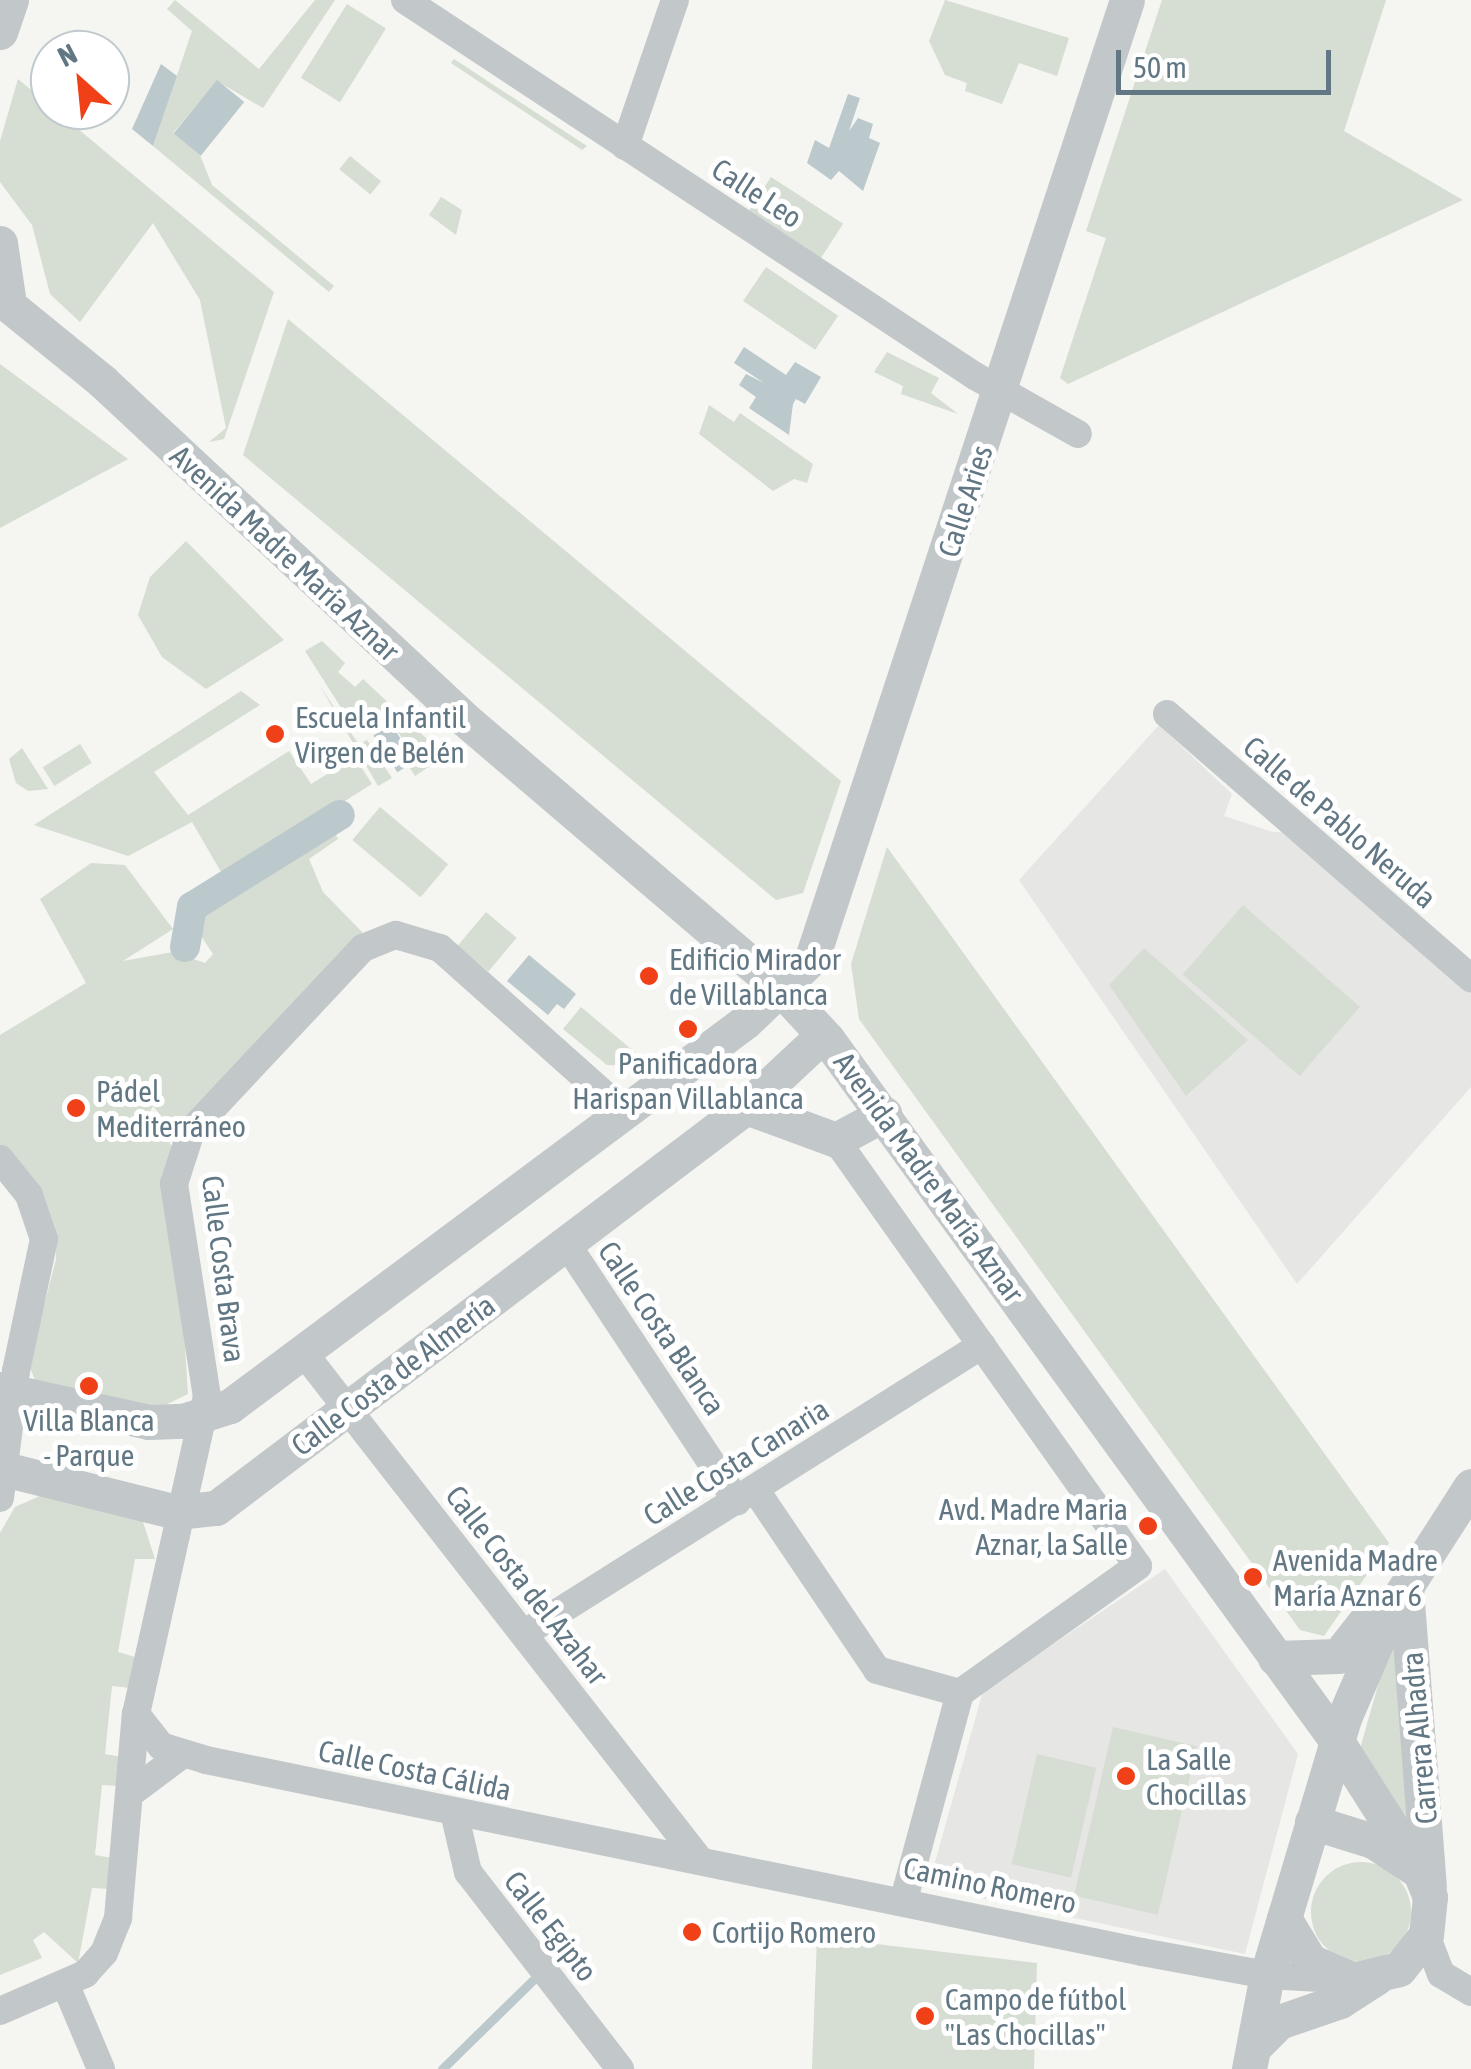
<!DOCTYPE html>
<meta charset="utf-8">
<style>
body{margin:0}
#map{position:relative;width:1471px;height:2069px;overflow:hidden;background:#f5f5f1;font-family:"Asap Condensed",sans-serif}
div>[style]{position:absolute}
.built>*{inset:0;background:#e6e7e5}
.green>*{inset:0;background:#d6ddd2;transform-origin:0 0}
.round{border-radius:50%}
.water>*{inset:0;background:#bbc8cc;transform-origin:0 0}
.stream>*{height:9px;margin:-4.5px;padding:0 4.5px;transform-origin:4.5px;border-radius:4.5px;background:#bbc8cc}
.canal>*{height:30px;margin:-15px;padding:0 15px;transform-origin:15px;border-radius:15px;background:#bbc8cc}
.minor>*{height:28px;margin:-14px;padding:0 14px;transform-origin:14px;border-radius:14px;background:#c2c7c9}
.tertiary>*{height:35px;margin:-17.5px;padding:0 17.5px;transform-origin:17.5px;border-radius:17.5px;background:#c2c7c9}
.dots>*{width:28px;height:28px;translate:-50% -50%;box-sizing:border-box;border:5px solid #fff;border-radius:50%}
span{translate:-50% -50%;white-space:nowrap;text-align:center;line-height:1.15;-webkit-text-stroke:10px #fff;paint-order:stroke}
.street-label{font-size:30px;color:#627784}
.poi-label{font-size:30px;color:#627784}
.left{translate:0 -50%;text-align:left}
.right{translate:-100% -50%;text-align:right}
.north{position:absolute;left:30px;top:30px;width:100px;height:100px;box-sizing:border-box;background:#fff;border:2px solid #c0c9ce;border-radius:50%;rotate:333deg;font-size:28px;font-weight:700;line-height:40px;text-align:center;color:#627784}
.north::after{content:'';display:block;margin:auto;width:35px;height:45px;background:#ef4017;clip-path:polygon(50% 0,100% 100%,50% 72%,0 100%)}
.scale{position:absolute;left:1116px;top:50px;width:215px;height:45px;box-sizing:border-box;border:5px solid #627784;border-top:0;padding-left:12px;font-size:30px;line-height:35px;white-space:nowrap;color:#627784;-webkit-text-stroke:8px #fff;paint-order:stroke}
</style>
<div id="map">
<div class="built">
<div style="clip-path:polygon(1159px 725px,1232px 794px,1224px 816px,1273px 832px,1303px 833px,1471px 978px,1471px 1087px,1297px 1284px,1019px 880px)"></div>
<div style="clip-path:polygon(1165px 1569px,1298px 1754px,1245px 1954px,928px 1887px,983px 1691px)"></div>
</div>
<div class="green">
<div style="clip-path:polygon(175px 0,259px 69px,315px 0,335px 0,263px 108px,217px 81px,173px 133px,200px 155px,212px 185px,334px 286px,329px 292px,153px 146px,192px 31px,167px 9px)"></div>
<div style="clip-path:polygon(945px 0,1069px 38px,1057px 76px,1019px 63px,1002px 104px,965px 91px,967px 83px,945px 75px,929px 41px)"></div>
<div style="clip-path:polygon(1162px 0,1386px 0,1344px 131px,1463px 200px,1068px 384px,1060px 378px,1106px 238px,1086px 231px)"></div>
<div style="left:347px;top:4px;width:46px;height:87px;rotate:32deg"></div>
<div style="clip-path:polygon(454px 59px,587px 146px,582px 150px,451px 63px)"></div>
<div style="clip-path:polygon(18px 79px,274px 292px,224px 439px,209px 442px,226px 428px,200px 300px,153px 223px,80px 322px,50px 294px,32px 225px,0 182px,0 141px)"></div>
<div style="left:350px;top:156px;width:40px;height:17px;rotate:39deg"></div>
<div style="left:771px;top:177px;width:86px;height:44px;rotate:33deg"></div>
<div style="clip-path:polygon(441px 197px,462px 210px,456px 235px,429px 215px)"></div>
<div style="left:766px;top:267px;width:87px;height:41px;rotate:34deg"></div>
<div style="clip-path:polygon(288px 319px,841px 781px,803px 893px,776px 900px,243px 455px)"></div>
<div style="clip-path:polygon(887px 352px,939px 378px,931px 393px,958px 414px,901px 394px,903px 386px,874px 372px)"></div>
<div style="clip-path:polygon(0 364px,128px 459px,0 528px)"></div>
<div style="clip-path:polygon(709px 405px,734px 422px,740px 413px,813px 464px,807px 483px,794px 479px,773px 491px,699px 434px)"></div>
<div style="clip-path:polygon(186px 541px,284px 640px,206px 689px,162px 657px,138px 615px,150px 577px)"></div>
<div style="clip-path:polygon(322px 641px,345px 663px,338px 672px,355px 687px,363px 679px,445px 756px,415px 776px,410px 768px,418px 762px,392px 723px,383px 727px,375px 715px,354px 728px,305px 651px)"></div>
<div style="clip-path:polygon(320px 686px,359px 745px,367px 740px,392px 778px,378px 786px)"></div>
<div style="clip-path:polygon(241px 691px,260px 705px,154px 772px,188px 815px,289px 751px,311px 784px,355px 757px,372px 784px,224px 877px,192px 822px,128px 856px,34px 825px)"></div>
<div style="left:80px;top:744px;width:22px;height:44px;rotate:58deg"></div>
<div style="clip-path:polygon(22px 748px,48px 789px,28px 791px,16px 783px,9px 759px)"></div>
<div style="left:380px;top:807px;width:89px;height:43px;rotate:40deg"></div>
<div style="clip-path:polygon(333px 829px,338px 839px,309px 859px,323px 892px,363px 933px,177px 1136px,153px 1106px,148px 1115px,172px 1146px,188px 1394px,159px 1408px,36px 1383px,29px 1365px,56px 1259px,55px 1228px,44px 1196px,0 1148px,0 1035px,86px 983px,40px 899px,91px 863px,125px 865px,173px 929px,123px 961px,173px 952px,205px 963px,213px 954px,195px 927px,199px 913px)"></div>
<div style="clip-path:polygon(887px 847px,1389px 1543px,1324px 1636px,1300px 1630px,859px 1019px,851px 964px)"></div>
<div style="left:1243px;top:905px;width:155px;height:92px;rotate:41deg"></div>
<div style="left:486px;top:912px;width:40px;height:44px;rotate:40deg"></div>
<div style="clip-path:polygon(1144px 948px,1248px 1040px,1186px 1096px,1109px 985px)"></div>
<div style="clip-path:polygon(581px 1007px,643px 1059px,638px 1066px,607px 1065px,563px 1029px)"></div>
<div style="clip-path:polygon(42px 1495px,141px 1516px,155px 1559px,135px 1559px,118px 1652px,135px 1657px,130px 1688px,112px 1686px,105px 1754px,122px 1757px,119px 1786px,102px 1785px,95px 1855px,112px 1858px,110px 1889px,92px 1888px,78px 1963px,44px 1932px,33px 1940px,42px 1958px,0 1975px,0 1533px,15px 1507px)"></div>
<div style="clip-path:polygon(1393px 1632px,1416px 1836px,1358px 1756px)"></div>
<div style="left:1113px;top:1727px;width:86px;height:173px;rotate:13deg"></div>
<div style="left:1037px;top:1754px;width:61px;height:113px;rotate:13deg"></div>
<div class="round" style="left:1311px;top:1862px;width:100px;height:100px"></div>
<div style="clip-path:polygon(817px 1937px,1037px 1963px,1034px 2069px,812px 2069px)"></div>
</div>
<div class="water">
<div style="clip-path:polygon(161px 64px,177px 76px,153px 146px,132px 129px)"></div>
<div style="left:217px;top:80px;width:35px;height:69px;rotate:39deg"></div>
<div style="clip-path:polygon(848px 94px,860px 98px,849px 131px,858px 118px,873px 124px,869px 138px,880px 143px,863px 191px,839px 171px,831px 180px,807px 163px,815px 140px,829px 148px)"></div>
<div style="clip-path:polygon(744px 347px,786px 375px,795px 362px,821px 377px,805px 404px,796px 399px,793px 404px,789px 435px,749px 408px,756px 397px,739px 385px,746px 374px,764px 383px,734px 363px)"></div>
<div style="left:391px;top:724px;width:44px;height:21px;rotate:57deg"></div>
<div style="clip-path:polygon(529px 955px,576px 994px,564px 1009px,557px 1004px,548px 1015px,507px 981px)"></div>
</div>
<div class="stream">
<div style="left:442px;top:2069px;width:127px;rotate:-44.4deg"></div>
</div>
<div class="canal">
<div style="left:185px;top:947px;width:41px;rotate:-80.1deg"></div>
<div style="left:192px;top:907px;width:174px;rotate:-31.9deg"></div>
</div>
<div class="minor">
<div style="left:405px;top:0;width:683px;rotate:33.41deg"></div>
<div style="left:975px;top:376px;width:118px;rotate:29.4deg"></div>
<div style="left:625px;top:146px;width:154px;rotate:-71.1deg"></div>
<div style="left:1167px;top:714px;width:403px;rotate:41deg"></div>
<div style="left:836px;top:1140px;width:522px;rotate:54.67deg"></div>
<div style="left:1138px;top:1566px;width:219px;rotate:144.5deg"></div>
<div style="left:960px;top:1693px;width:213px;rotate:105.2deg"></div>
<div style="left:0;top:1159px;width:46px;rotate:51.1deg"></div>
<div style="left:29px;top:1195px;width:46px;rotate:71.2deg"></div>
<div style="left:44px;top:1239px;width:135px;rotate:102deg"></div>
<div style="left:16px;top:1371px;width:128px;rotate:97.2deg"></div>
<div style="left:566px;top:1243px;width:310px;rotate:56.5deg"></div>
<div style="left:303px;top:1352px;width:643px;rotate:52.01deg"></div>
<div style="left:755px;top:1489px;width:218px;rotate:56deg"></div>
<div style="left:877px;top:1670px;width:86px;rotate:15.5deg"></div>
<div style="left:525px;top:1633px;width:540px;rotate:-32.22deg"></div>
<div style="left:136px;top:1714px;width:41px;rotate:52deg"></div>
<div style="left:161px;top:1746px;width:47px;rotate:17.3deg"></div>
<div style="left:206px;top:1760px;width:955px;rotate:11.59deg"></div>
<div style="left:1142px;top:1952px;width:127px;rotate:10.4deg"></div>
<div style="left:1267px;top:1975px;width:72px;rotate:3.2deg"></div>
<div style="left:132px;top:1792px;width:64px;rotate:-36.7deg"></div>
<div style="left:454px;top:1812px;width:62px;rotate:76.9deg"></div>
<div style="left:468px;top:1872px;width:249px;rotate:52.3deg"></div>
<div style="left:1426px;top:1935px;width:42px;rotate:69deg"></div>
<div style="left:1441px;top:1974px;width:35px;rotate:31deg"></div>
<div style="left:66px;top:1986px;width:90px;rotate:67.1deg"></div>
<div style="left:0;top:2011px;width:93px;rotate:-23.5deg"></div>
<div style="left:85px;top:1974px;width:28px;rotate:-48deg"></div>
<div style="left:104px;top:1953px;width:38px;rotate:-68deg"></div>
<div style="left:118px;top:1918px;width:205px;rotate:-85deg"></div>
<div style="left:136px;top:1714px;width:325px;rotate:-77.4deg"></div>
<div style="left:207px;top:1397px;width:216px;rotate:-98.8deg"></div>
<div style="left:174px;top:1184px;width:56px;rotate:-72.2deg"></div>
<div style="left:191px;top:1131px;width:251px;rotate:-46.8deg"></div>
<div style="left:363px;top:948px;width:35px;rotate:-22deg"></div>
<div style="left:396px;top:935px;width:46px;rotate:16.5deg"></div>
<div style="left:440px;top:948px;width:245px;rotate:41.7deg"></div>
</div>
<div class="tertiary">
<div style="left:0;top:32px;width:34px;rotate:-71deg"></div>
<div style="left:0;top:243px;width:62px;rotate:81.6deg"></div>
<div style="left:0;top:298px;width:132px;rotate:39.1deg"></div>
<div style="left:102px;top:381px;width:492px;rotate:43deg"></div>
<div style="left:462px;top:717px;width:419px;rotate:40.5deg"></div>
<div style="left:781px;top:989px;width:69px;rotate:47.3deg"></div>
<div style="left:828px;top:1040px;width:865px;rotate:54.03deg"></div>
<div style="left:1336px;top:1740px;width:156px;rotate:57.5deg"></div>
<div style="left:746px;top:1107px;width:105px;rotate:-43.1deg"></div>
<div style="left:0;top:1389px;width:153px;rotate:12.5deg"></div>
<div style="left:149px;top:1422px;width:34px;rotate:-2deg"></div>
<div style="left:183px;top:1421px;width:49px;rotate:-17.7deg"></div>
<div style="left:230px;top:1406px;width:642px;rotate:-36.71deg"></div>
<div style="left:745px;top:1022px;width:93px;rotate:-43.7deg"></div>
<div style="left:812px;top:958px;width:1008px;rotate:-71.8deg"></div>
<div style="left:0;top:1468px;width:182px;rotate:14deg"></div>
<div style="left:177px;top:1512px;width:39px;rotate:-6deg"></div>
<div style="left:216px;top:1508px;width:665px;rotate:-37.11deg"></div>
<div style="left:746px;top:1107px;width:96px;rotate:20.1deg"></div>
<div style="left:836px;top:1140px;width:55px;rotate:-28.4deg"></div>
<div style="left:1406px;top:1589px;width:298px;rotate:85.6deg"></div>
<div style="left:1275px;top:1658px;width:63px;rotate:-1.8deg"></div>
<div style="left:1338px;top:1656px;width:60px;rotate:-51.8deg"></div>
<div style="left:1284px;top:1918px;width:50px;rotate:58.8deg"></div>
<div style="left:1310px;top:1961px;width:47px;rotate:23.8deg"></div>
<div style="left:1353px;top:1980px;width:47px;rotate:-13.4deg"></div>
<div style="left:1399px;top:1969px;width:43px;rotate:-51.5deg"></div>
<div style="left:1426px;top:1935px;width:38px;rotate:-84deg"></div>
<div style="left:1430px;top:1897px;width:27px;rotate:-112deg"></div>
<div style="left:1420px;top:1872px;width:56px;rotate:-146.6deg"></div>
<div style="left:1373px;top:1841px;width:64px;rotate:-162.7deg"></div>
<div style="left:1256px;top:2045px;width:33px;rotate:-45deg"></div>
<div style="left:1279px;top:2022px;width:65px;rotate:-19deg"></div>
<div style="left:1340px;top:2001px;width:43px;rotate:-32.6deg"></div>
<div style="left:1249px;top:2069px;width:96px;rotate:-79.2deg"></div>
<div style="left:1267px;top:1975px;width:268px;rotate:-73.3deg"></div>
<div style="left:1344px;top:1718px;width:114px;rotate:-66.8deg"></div>
<div style="left:1389px;top:1613px;width:151px;rotate:-57.2deg"></div>
</div>
<div class="dots">
<div style="left:275px;top:734px;background:#ef4017"></div>
<div style="left:649px;top:976px;background:#ef4017"></div>
<div style="left:688px;top:1029px;background:#ef4017"></div>
<div style="left:76px;top:1108px;background:#ef4017"></div>
<div style="left:89px;top:1386px;background:#ef4017"></div>
<div style="left:1148px;top:1526px;background:#ef4017"></div>
<div style="left:1253px;top:1577px;background:#ef4017"></div>
<div style="left:1126px;top:1776px;background:#ef4017"></div>
<div style="left:692px;top:1932px;background:#ef4017"></div>
<div style="left:925px;top:2016px;background:#ef4017"></div>
</div>
<div class="street-label">
<span style="left:757px;top:193px;rotate:33deg">Calle Leo</span>
<span style="left:965px;top:501px;rotate:-72deg">Calle Aries</span>
<span style="left:285px;top:553px;rotate:43deg">Avenida Madre María Aznar</span>
<span style="left:1340px;top:822px;rotate:41deg">Calle de Pablo Neruda</span>
<span style="left:929px;top:1177px;rotate:54deg">Avenida Madre María Aznar</span>
<span style="left:224px;top:1269px;rotate:83deg">Calle Costa Brava</span>
<span style="left:662px;top:1328px;rotate:56deg">Calle Costa Blanca</span>
<span style="left:393px;top:1375px;rotate:-37deg">Calle Costa de Almería</span>
<span style="left:736px;top:1462px;rotate:-32deg">Calle Costa Canaria</span>
<span style="left:527px;top:1585px;rotate:52deg">Calle Costa del Azahar</span>
<span style="left:1419px;top:1738px;rotate:-95deg">Carrera Alhadra</span>
<span style="left:415px;top:1770px;rotate:12deg">Calle Costa Cálida</span>
<span style="left:990px;top:1885px;rotate:12deg">Camino Romero</span>
<span style="left:551px;top:1926px;rotate:52deg">Calle Egipto</span>
</div>
<div class="poi-label">
<span class="left" style="left:295px;top:734px">Escuela Infantil<br>Virgen de Belén</span>
<span class="left" style="left:669px;top:976px">Edificio Mirador<br>de Villablanca</span>
<span style="left:688px;top:1080px">Panificadora<br>Harispan Villablanca</span>
<span class="left" style="left:96px;top:1108px">Pádel<br>Mediterráneo</span>
<span style="left:89px;top:1437px">Villa Blanca<br>- Parque</span>
<span class="right" style="left:1128px;top:1526px">Avd. Madre Maria<br>Aznar, la Salle</span>
<span class="left" style="left:1273px;top:1577px">Avenida Madre<br>María Aznar 6</span>
<span class="left" style="left:1146px;top:1776px">La Salle<br>Chocillas</span>
<span class="left" style="left:712px;top:1932px">Cortijo Romero</span>
<span class="left" style="left:945px;top:2016px">Campo de fútbol<br>"Las Chocillas"</span>
</div>
<div class="north">N</div>
<div class="scale">50 m</div>
</div>
